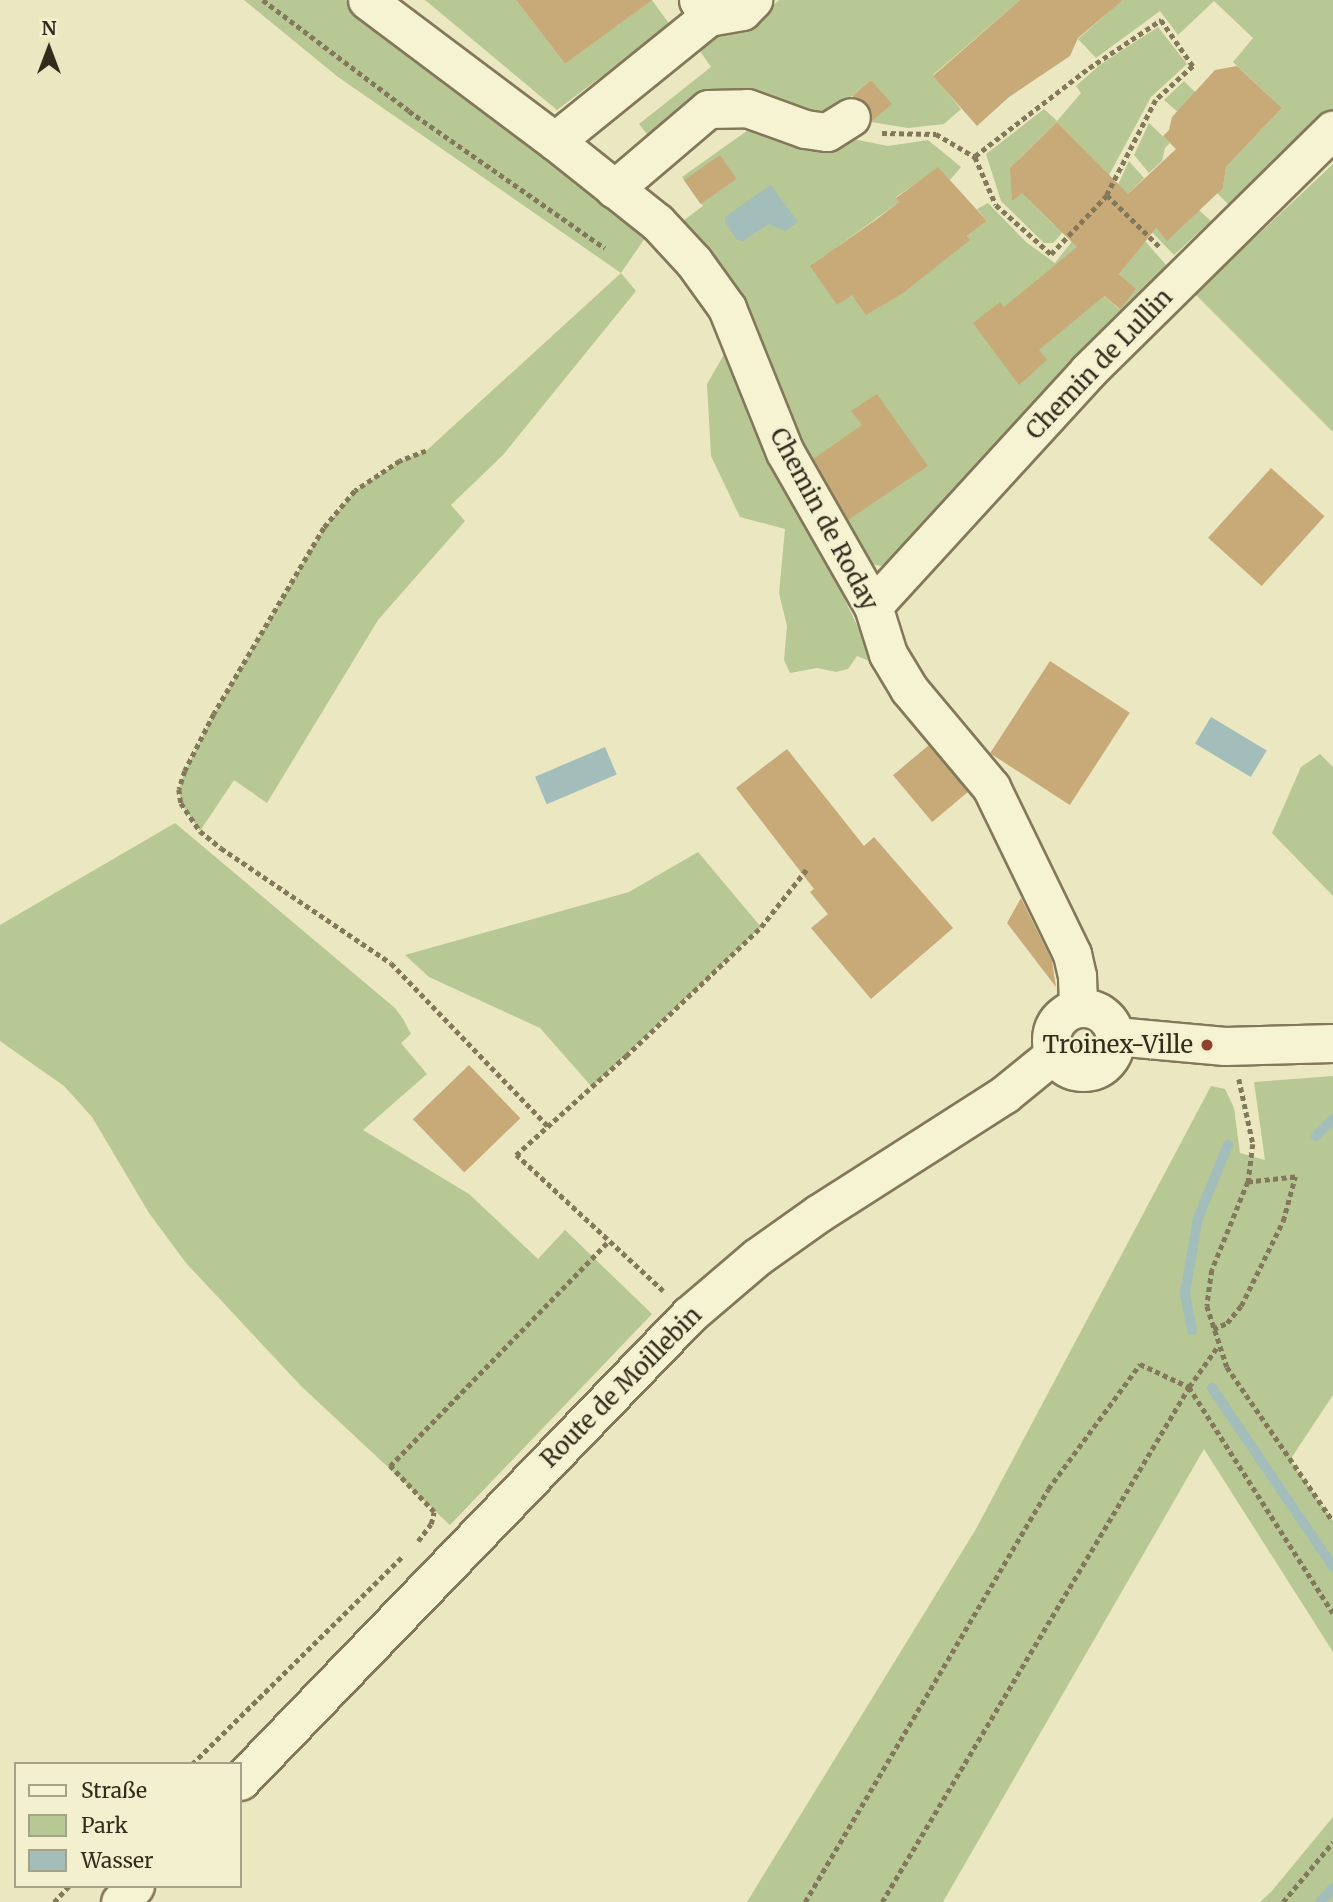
<!DOCTYPE html>
<meta charset="utf-8">
<style>
body{margin:0}
#map{position:relative;width:1333px;height:1902px;overflow:hidden;background:#ebe7c0;font-family:Merriweather,serif}
div>[style]{position:absolute}
.green>*{inset:0;background:#b7c895}
.water>*{inset:0;background:#a3bdbb;transform-origin:0 0}
.stream>*{height:10px;margin:-5px;padding:0 5px;transform-origin:5px;border-radius:5px;background:#a3bdbb}
.building>*{inset:0;background:#c7aa78;transform-origin:0 0}
.path>*{height:4.5px;margin-top:-2.25px;transform-origin:0;background:repeating-linear-gradient(90deg,#837859 0 5px,transparent 0 8.5px)}
.roads{filter:drop-shadow(2px 0 #837859) drop-shadow(-2px 0 #837859) drop-shadow(0 2px #837859) drop-shadow(0 -2px #837859)}
.minor>*{height:37px;margin:-18.5px;padding:0 18.5px;transform-origin:18.5px;border-radius:18.5px;background:#f6f3d2}
.minor>.ring{margin:-18.5px;padding:0;box-sizing:content-box;background:none;border:37px solid #f6f3d2;border-radius:50%}
.dots>*{width:19px;height:19px;translate:-50% -50%;box-sizing:border-box;border:4px solid #f3f0cf;border-radius:50%}
span{translate:-50% -50%;white-space:nowrap;text-align:center;line-height:1.15;-webkit-text-stroke:5px #f3f0cf;paint-order:stroke}
.street-label{font-size:24px;color:#332c1d}
.poi-label{font-size:24px;color:#332c1d}
.right{translate:-100% -50%;text-align:right}
.legend{position:absolute;left:14px;top:1762px;width:228px;height:126px;box-sizing:border-box;background:#f3f0cf;border:2px solid #a6a288;margin:0;padding:9px 12px;list-style:none;font-size:21px;color:#332c1d}
.legend li{display:flex;align-items:center;gap:14px;height:35px}
.legend b{width:35px;border:2px solid #a6a288}
.north{position:absolute;left:14px;top:14px;width:70px;height:70px;-webkit-text-stroke:5px #f3f0cf;paint-order:stroke;rotate:0deg;font-size:19px;font-weight:700;line-height:28px;text-align:center;color:#332c1d}
.north::after{content:'';display:block;margin:auto;width:24px;height:32px;background:#332c1d;clip-path:polygon(50% 0,100% 100%,50% 72%,0 100%)}
</style>
<div id="map">
<div class="green">
<div style="clip-path:polygon(244px 0,345px 0,647px 235px,621px 273px,636px 291px,503px 455px,451px 505px,465px 521px,378px 620px,267px 803px,234px 780px,200px 831px,181px 803px,179px 789px,185px 771px,214px 714px,324px 528px,355px 491px,400px 461px,426px 451px,621px 273px,338px 77px)"></div>
<div style="clip-path:polygon(425px 0,516px 0,565px 64px,631px 15px,620px 0,652px 0,670px 25px,557px 110px)"></div>
<div style="clip-path:polygon(779px 0,1020px 0,933px 75px,961px 109px,944px 124px,908px 128px,871px 122px,891px 104px,871px 80px,831px 113px,813px 117px,736px 93px,650px 138px,639px 124px,711px 67px,695px 44px,715px 29px,755px 21px)"></div>
<div style="clip-path:polygon(1100px 0,1333px 0,1333px 111px,1229px 205px,1217px 193px,1223px 187px,1226px 167px,1282px 108px,1233px 62px,1253px 38px,1214px 1px,1178px 35px,1160px 11px,1096px 58px,1078px 39px,1110px 11px)"></div>
<div style="clip-path:polygon(evenodd,1158px 27px,1187px 64px,1151px 97px,1101px 190px,1053px 243px,1044px 243px,1001px 201px,986px 154px,1044px 109px,1057px 121px,1081px 93px,1076px 86px,1101px 64px,1158px 27px,1057px 122px,1106px 172px,1053px 224px,1020px 190px,1019px 159px,1057px 122px)"></div>
<div style="clip-path:polygon(1184px 81px,1200px 97px,1187px 120px,1164px 100px)"></div>
<div style="clip-path:polygon(1149px 123px,1170px 143px,1165px 148px,1162px 161px,1149px 173px,1134px 155px)"></div>
<div style="clip-path:polygon(751px 128px,824px 146px,853px 139px,888px 146px,928px 140px,961px 167px,950px 180px,938px 168px,896px 197px,899px 202px,837px 247px,970px 240px,967px 236px,987px 221px,977px 209px,988px 203px,1026px 242px,1055px 263px,1080px 231px,1073px 270px,1119px 309px,1135px 289px,1119px 274px,1145px 241px,1167px 266px,892px 568px,871px 564px,800px 457px,737px 295px,684px 220px,703px 206px,682px 177px)"></div>
<div style="clip-path:polygon(1129px 161px,1144px 178px,1126px 196px,1167px 240px,1199px 210px,1211px 221px,1174px 255px,1114px 193px)"></div>
<div style="clip-path:polygon(1333px 164px,1333px 432px,1195px 294px)"></div>
<div style="clip-path:polygon(726px 351px,775px 453px,875px 663px,857px 656px,848px 669px,836px 672px,817px 668px,790px 673px,784px 660px,787px 626px,779px 593px,785px 529px,740px 517px,711px 456px,707px 384px)"></div>
<div style="clip-path:polygon(1320px 754px,1333px 767px,1333px 896px,1272px 833px,1301px 767px)"></div>
<div style="clip-path:polygon(175px 823px,395px 1008px,403px 1019px,411px 1034px,401px 1043px,427px 1074px,363px 1130px,469px 1194px,538px 1259px,565px 1230px,652px 1314px,450px 1525px,301px 1386px,186px 1263px,149px 1213px,92px 1117px,64px 1086px,0 1041px,0 925px)"></div>
<div style="clip-path:polygon(698px 852px,761px 927px,592px 1087px,540px 1028px,429px 977px,405px 955px,629px 892px)"></div>
<div style="clip-path:polygon(1333px 1076px,1333px 1395px,1290px 1460px,1333px 1521px,1333px 1652px,1204px 1449px,943px 1902px,747px 1902px,976px 1529px,1211px 1086px,1225px 1089px,1234px 1108px,1240px 1153px,1265px 1160px,1254px 1082px)"></div>
<div style="clip-path:polygon(1333px 1817px,1333px 1902px,1260px 1902px,1271px 1892px)"></div>
</div>
<div class="water">
<div style="clip-path:polygon(771px 185px,798px 222px,785px 231px,769px 224px,743px 241px,737px 240px,725px 222px,725px 217px)"></div>
<div style="left:1211px;top:717px;width:65px;height:31px;rotate:31deg"></div>
<div style="left:605px;top:747px;width:30px;height:76px;rotate:67deg"></div>
</div>
<div class="stream">
<div style="left:1316px;top:1136px;width:24px;rotate:-45deg"></div>
<div style="left:1192px;top:1330px;width:38px;rotate:-101deg"></div>
<div style="left:1185px;top:1293px;width:76px;rotate:-80.2deg"></div>
<div style="left:1198px;top:1218px;width:79px;rotate:-67.7deg"></div>
<div style="left:1212px;top:1388px;width:216px;rotate:55.9deg"></div>
<div style="left:1320px;top:1902px;width:19px;rotate:-47deg"></div>
</div>
<div class="building">
<div style="clip-path:polygon(516px 0,652px 0,565px 64px)"></div>
<div style="clip-path:polygon(1020px 0,1123px 0,1078px 38px,1070px 56px,1009px 97px,977px 126px,933px 76px)"></div>
<div style="clip-path:polygon(1237px 66px,1282px 108px,1226px 167px,1223px 188px,1167px 241px,1156px 228px,1136px 253px,1119px 274px,1136px 289px,1120px 309px,1104px 296px,1039px 350px,1047px 360px,1019px 385px,973px 323px,1000px 302px,1004px 307px,1077px 247px,1022px 193px,1012px 201px,1010px 168px,1057px 122px,1128px 194px,1176px 149px,1163px 136px,1169px 130px,1172px 117px,1215px 70px)"></div>
<div style="clip-path:polygon(871px 80px,892px 104px,871px 122px,868px 105px,852px 96px)"></div>
<div style="left:720px;top:155px;width:29px;height:44px;rotate:55deg"></div>
<div style="clip-path:polygon(938px 167px,987px 221px,967px 236px,970px 240px,903px 293px,866px 315px,852px 295px,837px 305px,810px 266px,877px 219px,899px 202px,896px 198px)"></div>
<div style="clip-path:polygon(877px 394px,928px 466px,848px 520px,813px 459px,862px 425px,851px 411px)"></div>
<div style="left:1271px;top:468px;width:72px;height:94px;rotate:42deg"></div>
<div style="left:1050px;top:661px;width:95px;height:110px;rotate:33deg"></div>
<div style="left:929px;top:745px;width:61px;height:47px;rotate:50deg"></div>
<div style="clip-path:polygon(787px 749px,864px 846px,874px 837px,953px 928px,871px 999px,811px 928px,828px 914px,810px 892px,814px 889px,736px 788px)"></div>
<div style="clip-path:polygon(1021px 898px,1052px 961px,1056px 987px,1007px 923px)"></div>
<div style="left:469px;top:1065px;width:74px;height:78px;rotate:46deg"></div>
</div>
<div class="path">
<div style="left:263px;top:0;width:183px;rotate:37.2deg"></div>
<div style="left:409px;top:111px;width:239px;rotate:35deg"></div>
<div style="left:882px;top:133px;width:54px;rotate:1.1deg"></div>
<div style="left:936px;top:134px;width:45px;rotate:30.5deg"></div>
<div style="left:975px;top:157px;width:52px;rotate:66.4deg"></div>
<div style="left:996px;top:205px;width:74px;rotate:41.7deg"></div>
<div style="left:1051px;top:254px;width:81px;rotate:-46.5deg"></div>
<div style="left:1107px;top:195px;width:76px;rotate:44.5deg"></div>
<div style="left:975px;top:156px;width:144px;rotate:-37.7deg"></div>
<div style="left:1089px;top:68px;width:87px;rotate:-33.7deg"></div>
<div style="left:1161px;top:20px;width:56px;rotate:55.2deg"></div>
<div style="left:1193px;top:66px;width:50px;rotate:137.4deg"></div>
<div style="left:1156px;top:100px;width:107px;rotate:117.3deg"></div>
<div style="left:426px;top:451px;width:28px;rotate:159deg"></div>
<div style="left:400px;top:461px;width:54px;rotate:146.3deg"></div>
<div style="left:355px;top:491px;width:48px;rotate:130deg"></div>
<div style="left:324px;top:528px;width:216px;rotate:120.6deg"></div>
<div style="left:214px;top:714px;width:64px;rotate:117deg"></div>
<div style="left:185px;top:771px;width:19px;rotate:108deg"></div>
<div style="left:179px;top:789px;width:14px;rotate:82deg"></div>
<div style="left:181px;top:803px;width:34px;rotate:56deg"></div>
<div style="left:200px;top:831px;width:27px;rotate:39deg"></div>
<div style="left:221px;top:848px;width:205px;rotate:34.1deg"></div>
<div style="left:391px;top:963px;width:226px;rotate:46.1deg"></div>
<div style="left:1239px;top:1079px;width:66px;rotate:77.8deg"></div>
<div style="left:1253px;top:1144px;width:38px;rotate:97deg"></div>
<div style="left:1248px;top:1182px;width:95px;rotate:112.2deg"></div>
<div style="left:1212px;top:1270px;width:36px;rotate:98deg"></div>
<div style="left:1207px;top:1306px;width:64px;rotate:71.8deg"></div>
<div style="left:1227px;top:1367px;width:187px;rotate:55.5deg"></div>
<div style="left:663px;top:1291px;width:200px;rotate:-137.2deg"></div>
<div style="left:516px;top:1155px;width:148px;rotate:-42deg"></div>
<div style="left:626px;top:1056px;width:187px;rotate:-43.7deg"></div>
<div style="left:761px;top:927px;width:73px;rotate:-51.7deg"></div>
<div style="left:1213px;top:1329px;width:15px;rotate:-23deg"></div>
<div style="left:1227px;top:1323px;width:22px;rotate:-51deg"></div>
<div style="left:1241px;top:1306px;width:95px;rotate:-63.7deg"></div>
<div style="left:1283px;top:1221px;width:46px;rotate:-74.7deg"></div>
<div style="left:1295px;top:1177px;width:47px;rotate:173.9deg"></div>
<div style="left:418px;top:1541px;width:21px;rotate:-53deg"></div>
<div style="left:431px;top:1524px;width:12px;rotate:-76deg"></div>
<div style="left:434px;top:1512px;width:64px;rotate:-133.7deg"></div>
<div style="left:390px;top:1466px;width:314px;rotate:-45.8deg"></div>
<div style="left:192px;top:1764px;width:295px;rotate:-44.6deg"></div>
<div style="left:54px;top:1902px;width:22px;rotate:-47deg"></div>
<div style="left:805px;top:1902px;width:479px;rotate:-59.5deg"></div>
<div style="left:1048px;top:1489px;width:155px;rotate:-53.6deg"></div>
<div style="left:1140px;top:1364px;width:54px;rotate:25.1deg"></div>
<div style="left:1189px;top:1387px;width:268px;rotate:57.5deg"></div>
<div style="left:882px;top:1902px;width:600px;rotate:-59.2deg"></div>
<div style="left:1189px;top:1387px;width:50px;rotate:-54.7deg"></div>
<div style="left:1283px;top:1902px;width:78px;rotate:-50.2deg"></div>
</div>
<div class="roads">
<div class="minor">
<div style="left:367px;top:0;width:235px;rotate:36.9deg"></div>
<div style="left:555px;top:141px;width:130px;rotate:38.5deg"></div>
<div style="left:657px;top:222px;width:54px;rotate:47.2deg"></div>
<div style="left:694px;top:262px;width:57px;rotate:54.3deg"></div>
<div style="left:727px;top:308px;width:155px;rotate:68.1deg"></div>
<div style="left:785px;top:452px;width:177px;rotate:60.3deg"></div>
<div style="left:873px;top:606px;width:50px;rotate:72.6deg"></div>
<div style="left:888px;top:654px;width:41px;rotate:59deg"></div>
<div style="left:909px;top:689px;width:128px;rotate:50.1deg"></div>
<div style="left:991px;top:787px;width:186px;rotate:64.1deg"></div>
<div style="left:1072px;top:954px;width:23px;rotate:77deg"></div>
<div style="left:1077px;top:976px;width:32px;rotate:88deg"></div>
<div style="left:698px;top:0;width:20px;rotate:60deg"></div>
<div style="left:708px;top:17px;width:35px;rotate:-10deg"></div>
<div style="left:742px;top:11px;width:16px;rotate:-45deg"></div>
<div style="left:555px;top:141px;width:197px;rotate:-39deg"></div>
<div style="left:614px;top:189px;width:123px;rotate:-40.4deg"></div>
<div style="left:708px;top:109px;width:39px;rotate:-1deg"></div>
<div style="left:747px;top:108px;width:62px;rotate:19.9deg"></div>
<div style="left:805px;top:129px;width:22px;rotate:8deg"></div>
<div style="left:827px;top:132px;width:28px;rotate:-32deg"></div>
<div style="left:873px;top:606px;width:319px;rotate:-47.5deg"></div>
<div style="left:1088px;top:371px;width:344px;rotate:-44.6deg"></div>
<div class="ring" style="left:1051px;top:1008px;width:27px;height:27px"></div>
<div style="left:1115px;top:1036px;width:110px;rotate:5.2deg"></div>
<div style="left:1225px;top:1046px;width:108px;rotate:-1.6deg"></div>
<div style="left:240px;top:1781px;width:647px;rotate:-46.06deg"></div>
<div style="left:689px;top:1315px;width:89px;rotate:-40.5deg"></div>
<div style="left:757px;top:1257px;width:76px;rotate:-35.4deg"></div>
<div style="left:819px;top:1213px;width:221px;rotate:-32.6deg"></div>
<div style="left:1005px;top:1094px;width:63px;rotate:-39.2deg"></div>
<div style="left:120px;top:1902px;width:22px;rotate:-47deg"></div>
</div>
</div>
<div class="dots">
<div style="left:1207px;top:1045px;background:#8e412d"></div>
</div>
<div class="street-label">
<span style="left:1099px;top:364px;rotate:-46deg">Chemin de Lullin</span>
<span style="left:824px;top:519px;rotate:62deg">Chemin de Roday</span>
<span style="left:621px;top:1387px;rotate:-45deg">Route de Moillebin</span>
</div>
<div class="poi-label">
<span class="right" style="left:1193px;top:1045px">Troinex-Ville</span>
</div>
<ul class="legend">
<li><b style="height:9px;background:#f6f3d2"></b>Straße</li>
<li><b style="height:19px;background:#b7c895"></b>Park</li>
<li><b style="height:19px;background:#a3bdbb"></b>Wasser</li>
</ul>
<div class="north">N</div>
</div>
